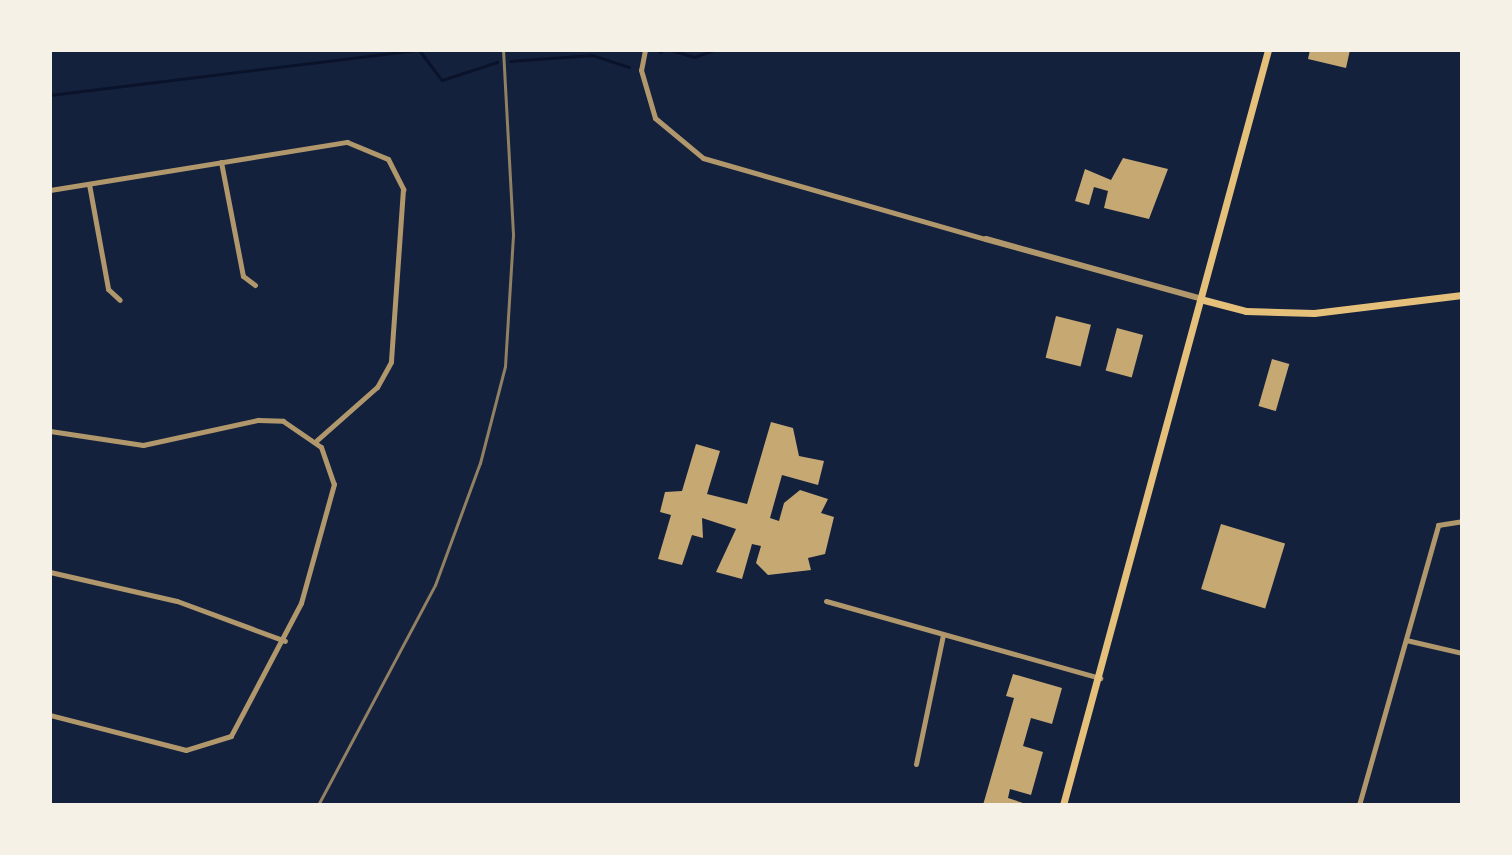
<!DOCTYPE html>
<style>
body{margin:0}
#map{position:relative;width:1512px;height:855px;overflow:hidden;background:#14213d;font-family:"Archivo Narrow",sans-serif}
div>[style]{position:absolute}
.stream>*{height:3px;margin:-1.5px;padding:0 1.5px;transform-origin:1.5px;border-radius:1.5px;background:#0b132b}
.building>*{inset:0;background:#c6a872;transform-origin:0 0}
.minor>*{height:5px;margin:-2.5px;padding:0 2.5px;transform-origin:2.5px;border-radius:2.5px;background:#b1986c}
.tertiary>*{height:6px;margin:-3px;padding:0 3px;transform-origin:3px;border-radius:3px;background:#b1986c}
.secondary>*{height:7px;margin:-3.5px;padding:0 3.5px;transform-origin:3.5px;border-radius:3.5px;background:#e5c07b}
.rail>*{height:3px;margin:-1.5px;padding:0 1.5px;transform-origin:1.5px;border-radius:1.5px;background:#918062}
span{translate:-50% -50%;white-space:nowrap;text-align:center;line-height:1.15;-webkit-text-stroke:8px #f6f1e7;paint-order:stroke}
.frame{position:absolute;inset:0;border:52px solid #f6f1e7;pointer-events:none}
</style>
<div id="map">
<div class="stream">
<div style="left:671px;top:50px;width:24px;rotate:17deg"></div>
<div style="left:694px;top:57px;width:21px;rotate:-19deg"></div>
<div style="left:660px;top:52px;width:4px;rotate:-27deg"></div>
<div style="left:510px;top:61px;width:82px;rotate:-4.2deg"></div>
<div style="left:592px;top:55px;width:39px;rotate:18deg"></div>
<div style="left:50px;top:95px;width:372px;rotate:-7deg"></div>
<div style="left:419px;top:50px;width:38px;rotate:53deg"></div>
<div style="left:442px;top:80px;width:58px;rotate:-18.1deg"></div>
</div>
<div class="building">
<div style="clip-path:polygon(1310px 50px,1350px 50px,1346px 68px,1308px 59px)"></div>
<div style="clip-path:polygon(1123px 158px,1168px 169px,1149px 219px,1104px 208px,1108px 191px,1094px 187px,1089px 205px,1075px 201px,1085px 169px,1111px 180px)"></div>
<div style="left:1056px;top:316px;width:36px;height:43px;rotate:14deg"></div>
<div style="left:1117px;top:328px;width:27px;height:44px;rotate:15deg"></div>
<div style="left:1272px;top:359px;width:18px;height:49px;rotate:16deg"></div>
<div style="clip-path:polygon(771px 422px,793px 428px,799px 456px,824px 461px,818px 485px,782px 475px,770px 518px,779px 521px,784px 503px,800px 490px,828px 499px,821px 513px,834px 517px,825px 554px,808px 558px,811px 570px,768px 575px,756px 563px,761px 546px,752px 544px,742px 579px,716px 572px,736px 529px,702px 518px,703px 538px,692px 535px,682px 565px,658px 559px,671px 515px,660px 512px,665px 492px,682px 491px,696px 444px,720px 451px,707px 494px,747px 504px)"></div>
<div style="left:1221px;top:524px;width:67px;height:68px;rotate:17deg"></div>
<div style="clip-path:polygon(1013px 674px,1062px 688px,1052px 724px,1031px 718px,1023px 746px,1043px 752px,1031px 795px,1010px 789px,1008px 798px,1029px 805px,983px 805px,1014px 698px,1006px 696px)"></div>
</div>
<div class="minor">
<div style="left:645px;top:50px;width:20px;rotate:101deg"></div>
<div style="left:641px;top:70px;width:50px;rotate:73.7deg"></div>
<div style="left:655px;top:118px;width:62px;rotate:39.8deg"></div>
<div style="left:703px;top:158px;width:294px;rotate:16deg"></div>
<div style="left:221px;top:162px;width:116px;rotate:79.1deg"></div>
<div style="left:243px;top:276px;width:15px;rotate:37deg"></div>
<div style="left:89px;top:184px;width:107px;rotate:79.7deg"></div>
<div style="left:108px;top:289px;width:16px;rotate:43deg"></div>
<div style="left:50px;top:190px;width:301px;rotate:-9.2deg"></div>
<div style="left:347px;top:142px;width:44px;rotate:22.5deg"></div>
<div style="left:388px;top:159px;width:34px;rotate:63deg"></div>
<div style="left:403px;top:189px;width:173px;rotate:94deg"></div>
<div style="left:391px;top:362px;width:29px;rotate:119deg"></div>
<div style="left:377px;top:387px;width:81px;rotate:138.5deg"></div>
<div style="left:50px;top:431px;width:94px;rotate:8.6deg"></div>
<div style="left:143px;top:445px;width:118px;rotate:-12.3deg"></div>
<div style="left:258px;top:420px;width:25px;rotate:2deg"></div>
<div style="left:283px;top:421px;width:46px;rotate:34.4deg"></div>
<div style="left:321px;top:447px;width:39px;rotate:71deg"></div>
<div style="left:334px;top:484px;width:123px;rotate:105.5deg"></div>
<div style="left:301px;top:603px;width:150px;rotate:117.8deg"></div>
<div style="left:231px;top:736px;width:47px;rotate:162.7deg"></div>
<div style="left:186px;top:750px;width:140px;rotate:-165.6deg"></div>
<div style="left:50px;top:572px;width:130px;rotate:12.9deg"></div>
<div style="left:177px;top:601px;width:115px;rotate:20.3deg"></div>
<div style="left:826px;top:601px;width:285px;rotate:15.7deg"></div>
<div style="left:1406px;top:640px;width:57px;rotate:13.1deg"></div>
<div style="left:916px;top:764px;width:132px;rotate:-78.2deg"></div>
<div style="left:1359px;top:805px;width:291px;rotate:-74.2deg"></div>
<div style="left:1438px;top:525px;width:24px;rotate:-9deg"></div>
</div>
<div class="tertiary">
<div style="left:986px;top:239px;width:224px;rotate:15.5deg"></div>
</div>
<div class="secondary">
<div style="left:1204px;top:300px;width:43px;rotate:14.7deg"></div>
<div style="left:1246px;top:311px;width:68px;rotate:1.7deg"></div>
<div style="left:1314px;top:313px;width:149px;rotate:-6.9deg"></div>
<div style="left:1063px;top:805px;width:782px;rotate:-74.81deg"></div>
</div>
<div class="rail">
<div style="left:318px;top:805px;width:249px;rotate:-62deg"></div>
<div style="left:435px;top:585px;width:130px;rotate:-69.8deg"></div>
<div style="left:480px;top:463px;width:100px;rotate:-75.5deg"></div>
<div style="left:505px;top:366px;width:132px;rotate:-86.5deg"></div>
<div style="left:513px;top:234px;width:184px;rotate:-93.1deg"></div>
</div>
<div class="frame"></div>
</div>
